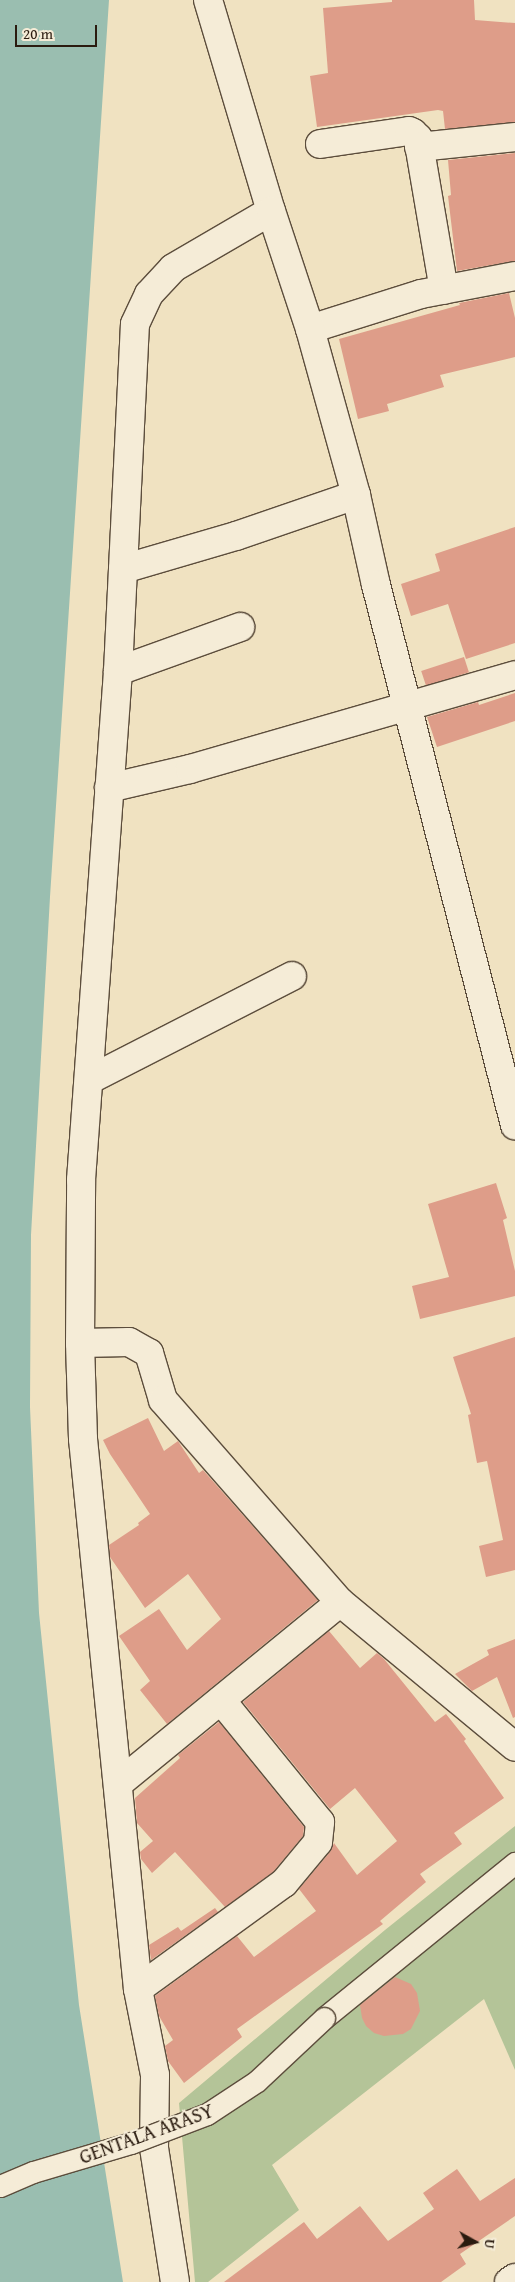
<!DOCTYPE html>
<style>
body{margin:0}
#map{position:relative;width:515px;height:2282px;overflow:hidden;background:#f0e2c1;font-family:"Gentium Book Plus",serif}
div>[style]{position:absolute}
.green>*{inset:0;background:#b4c498}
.water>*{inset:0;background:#9abeb0}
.building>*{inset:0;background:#de9d89;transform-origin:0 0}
.roads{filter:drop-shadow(1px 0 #5c4d3c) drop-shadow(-1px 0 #5c4d3c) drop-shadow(0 1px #5c4d3c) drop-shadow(0 -1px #5c4d3c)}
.pedestrian>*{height:21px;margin:-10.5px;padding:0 10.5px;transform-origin:10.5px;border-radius:10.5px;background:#f5ecd7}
.minor>*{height:28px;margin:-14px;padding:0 14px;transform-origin:14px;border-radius:14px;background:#f5ecd7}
.tertiary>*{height:28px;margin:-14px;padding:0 14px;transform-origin:14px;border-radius:14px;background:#f5ecd7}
.bridges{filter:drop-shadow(1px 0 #5c4d3c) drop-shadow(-1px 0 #5c4d3c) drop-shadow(0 1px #5c4d3c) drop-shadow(0 -1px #5c4d3c)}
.pedestrian-bridge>*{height:21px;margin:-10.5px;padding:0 10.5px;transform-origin:10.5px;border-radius:10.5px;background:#f5ecd7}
span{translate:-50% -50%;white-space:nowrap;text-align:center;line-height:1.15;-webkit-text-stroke:4px #f5ecd7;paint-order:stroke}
.street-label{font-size:20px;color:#2a1b0f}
.north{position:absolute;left:450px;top:2217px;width:50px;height:50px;-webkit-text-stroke:4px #f5ecd7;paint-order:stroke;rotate:97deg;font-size:14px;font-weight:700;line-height:20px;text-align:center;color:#2a1b0f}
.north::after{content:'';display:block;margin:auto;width:18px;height:22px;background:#2a1b0f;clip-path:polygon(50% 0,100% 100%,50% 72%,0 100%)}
.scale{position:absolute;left:15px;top:25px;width:82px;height:22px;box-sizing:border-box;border:2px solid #2a1b0f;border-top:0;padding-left:6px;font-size:15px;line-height:18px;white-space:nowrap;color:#2a1b0f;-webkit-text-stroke:4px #f5ecd7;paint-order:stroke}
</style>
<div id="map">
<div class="green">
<div style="clip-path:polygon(515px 1826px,515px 2070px,484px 1999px,272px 2165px,299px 2210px,208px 2282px,195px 2282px,179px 2103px,385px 1930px)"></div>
</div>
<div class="water">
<div style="clip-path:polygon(0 0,109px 0,50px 897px,31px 1235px,30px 1407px,39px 1613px,79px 2005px,123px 2282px,0 2282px)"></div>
</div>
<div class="building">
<div style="clip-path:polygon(392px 0,474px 0,475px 20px,515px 23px,515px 122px,445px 129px,443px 111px,438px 110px,317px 127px,310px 76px,328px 73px,323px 8px,392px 2px)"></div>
<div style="clip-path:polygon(515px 153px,515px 261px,457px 271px,448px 196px,451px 195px,448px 160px)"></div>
<div style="clip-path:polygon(509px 293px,515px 318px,515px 357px,440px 375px,444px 387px,387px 404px,389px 411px,358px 419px,339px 339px,460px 305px,459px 303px)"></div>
<div style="clip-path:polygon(515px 527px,515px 643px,466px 659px,448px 604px,411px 616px,401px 584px,440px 571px,435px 554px)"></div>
<div style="left:464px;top:657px;width:16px;height:45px;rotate:72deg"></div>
<div style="clip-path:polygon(515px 693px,515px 721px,437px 747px,427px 717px,478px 702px,479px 705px)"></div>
<div style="clip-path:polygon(496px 1183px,507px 1218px,503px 1220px,515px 1271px,515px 1296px,420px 1319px,412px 1286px,449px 1277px,428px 1204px)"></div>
<div style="clip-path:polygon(515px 1337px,515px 1570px,486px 1577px,479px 1546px,503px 1540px,487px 1461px,477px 1463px,468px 1415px,471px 1414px,453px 1357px)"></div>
<div style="clip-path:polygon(148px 1418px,164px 1451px,178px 1441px,199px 1473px,203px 1470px,318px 1600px,167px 1724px,140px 1690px,150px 1681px,119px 1636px,159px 1609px,187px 1650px,221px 1619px,188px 1574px,145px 1608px,110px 1557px,109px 1545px,139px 1525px,138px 1523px,150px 1514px,110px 1454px,103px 1440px)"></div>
<div style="clip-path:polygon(329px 1631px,360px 1668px,377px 1653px,384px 1659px,435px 1722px,446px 1714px,466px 1739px,464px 1741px,504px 1798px,454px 1833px,462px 1844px,420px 1874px,426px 1882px,380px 1921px,383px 1924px,237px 2029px,242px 2037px,184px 2083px,168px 2061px,165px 2046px,173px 2040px,159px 2016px,155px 1996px,237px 1936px,254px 1957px,316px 1911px,299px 1889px,330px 1852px,334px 1843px,357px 1875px,397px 1841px,355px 1788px,330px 1809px,243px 1702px)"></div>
<div style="clip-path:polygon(515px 1639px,515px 1717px,513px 1718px,497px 1677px,472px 1691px,455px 1674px,489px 1655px,487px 1650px)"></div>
<div style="clip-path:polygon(219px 1722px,304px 1827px,303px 1836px,273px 1872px,225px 1907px,175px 1852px,152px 1873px,141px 1859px,140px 1852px,153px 1841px,137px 1823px,135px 1798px,180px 1758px,178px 1755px)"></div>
<div style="clip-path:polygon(215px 1908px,218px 1912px,151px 1960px,149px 1945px,178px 1927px,181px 1931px)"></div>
<div style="clip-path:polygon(395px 1977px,411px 1984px,417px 1993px,420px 2011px,411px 2029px,403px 2034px,384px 2036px,374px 2033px,366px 2026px,362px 2018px,360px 2005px)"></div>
<div style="clip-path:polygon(457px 2169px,480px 2201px,515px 2178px,515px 2216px,460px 2254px,466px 2264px,441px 2282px,224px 2282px,304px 2222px,317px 2239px,360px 2206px,388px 2241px,434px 2209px,423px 2193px)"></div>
</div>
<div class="roads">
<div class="pedestrian">
<div style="left:324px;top:2018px;width:246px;rotate:-39.1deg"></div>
</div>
<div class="minor">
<div style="left:320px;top:144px;width:90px;rotate:-8.3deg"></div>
<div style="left:409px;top:131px;width:4px;rotate:27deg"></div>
<div style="left:413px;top:133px;width:7px;rotate:45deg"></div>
<div style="left:418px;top:138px;width:154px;rotate:80.3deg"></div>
<div style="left:419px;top:147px;width:97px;rotate:-5.9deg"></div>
<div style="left:310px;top:329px;width:116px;rotate:-17.5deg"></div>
<div style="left:421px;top:294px;width:96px;rotate:-10.8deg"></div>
<div style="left:123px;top:569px;width:118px;rotate:-16.3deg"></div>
<div style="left:236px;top:536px;width:127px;rotate:-18.9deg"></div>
<div style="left:118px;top:671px;width:130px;rotate:-19.8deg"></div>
<div style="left:109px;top:788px;width:83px;rotate:-13.2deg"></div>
<div style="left:190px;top:769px;width:338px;rotate:-16.1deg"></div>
<div style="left:89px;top:1080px;width:228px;rotate:-27.1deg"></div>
<div style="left:80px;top:1343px;width:49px;rotate:-1.2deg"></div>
<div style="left:129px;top:1342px;width:23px;rotate:29deg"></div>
<div style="left:149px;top:1353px;width:49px;rotate:73.4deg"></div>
<div style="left:163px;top:1400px;width:269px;rotate:48.8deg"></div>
<div style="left:340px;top:1602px;width:227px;rotate:39.6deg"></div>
<div style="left:118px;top:1784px;width:287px;rotate:-39.3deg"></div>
<div style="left:138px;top:1989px;width:180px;rotate:-36deg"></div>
<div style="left:284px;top:1883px;width:53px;rotate:-50.3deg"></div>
<div style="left:318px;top:1842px;width:20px;rotate:-84deg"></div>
<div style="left:320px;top:1822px;width:157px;rotate:-129.1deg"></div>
<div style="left:175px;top:2282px;width:136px;rotate:-98.9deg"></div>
<div style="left:154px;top:2148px;width:73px;rotate:-89.2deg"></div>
<div style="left:155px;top:2075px;width:88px;rotate:-101.2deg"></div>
<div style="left:138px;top:1989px;width:553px;rotate:-95.71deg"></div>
<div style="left:83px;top:1439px;width:96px;rotate:-91.8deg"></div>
<div style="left:80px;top:1343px;width:163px;rotate:-89.6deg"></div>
<div style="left:81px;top:1180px;width:510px;rotate:-85.84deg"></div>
<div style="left:118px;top:671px;width:347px;rotate:-87.2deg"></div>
<div style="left:135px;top:324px;width:33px;rotate:-65deg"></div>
<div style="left:149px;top:294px;width:35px;rotate:-47deg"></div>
<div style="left:173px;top:268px;width:113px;rotate:-30.2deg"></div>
<div style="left:509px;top:2282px;width:7px;rotate:-34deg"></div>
</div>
<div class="tertiary">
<div style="left:208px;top:0;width:220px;rotate:73.4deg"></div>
<div style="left:271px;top:211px;width:124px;rotate:71.7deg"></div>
<div style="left:310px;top:329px;width:172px;rotate:74.5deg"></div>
<div style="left:356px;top:495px;width:92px;rotate:77.5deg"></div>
<div style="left:376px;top:585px;width:558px;rotate:75.57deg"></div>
</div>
</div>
<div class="bridges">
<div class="pedestrian-bridge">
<div style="left:0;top:2186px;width:36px;rotate:-23deg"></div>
<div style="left:33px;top:2172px;width:102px;rotate:-16.5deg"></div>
<div style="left:131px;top:2143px;width:81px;rotate:-20.9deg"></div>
<div style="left:207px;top:2114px;width:60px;rotate:-33.4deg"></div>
<div style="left:257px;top:2081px;width:92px;rotate:-43.2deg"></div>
</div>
</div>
<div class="street-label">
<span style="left:146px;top:2133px;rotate:-20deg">GENTALA ARASY</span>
</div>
<div class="north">U</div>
<div class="scale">20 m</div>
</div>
